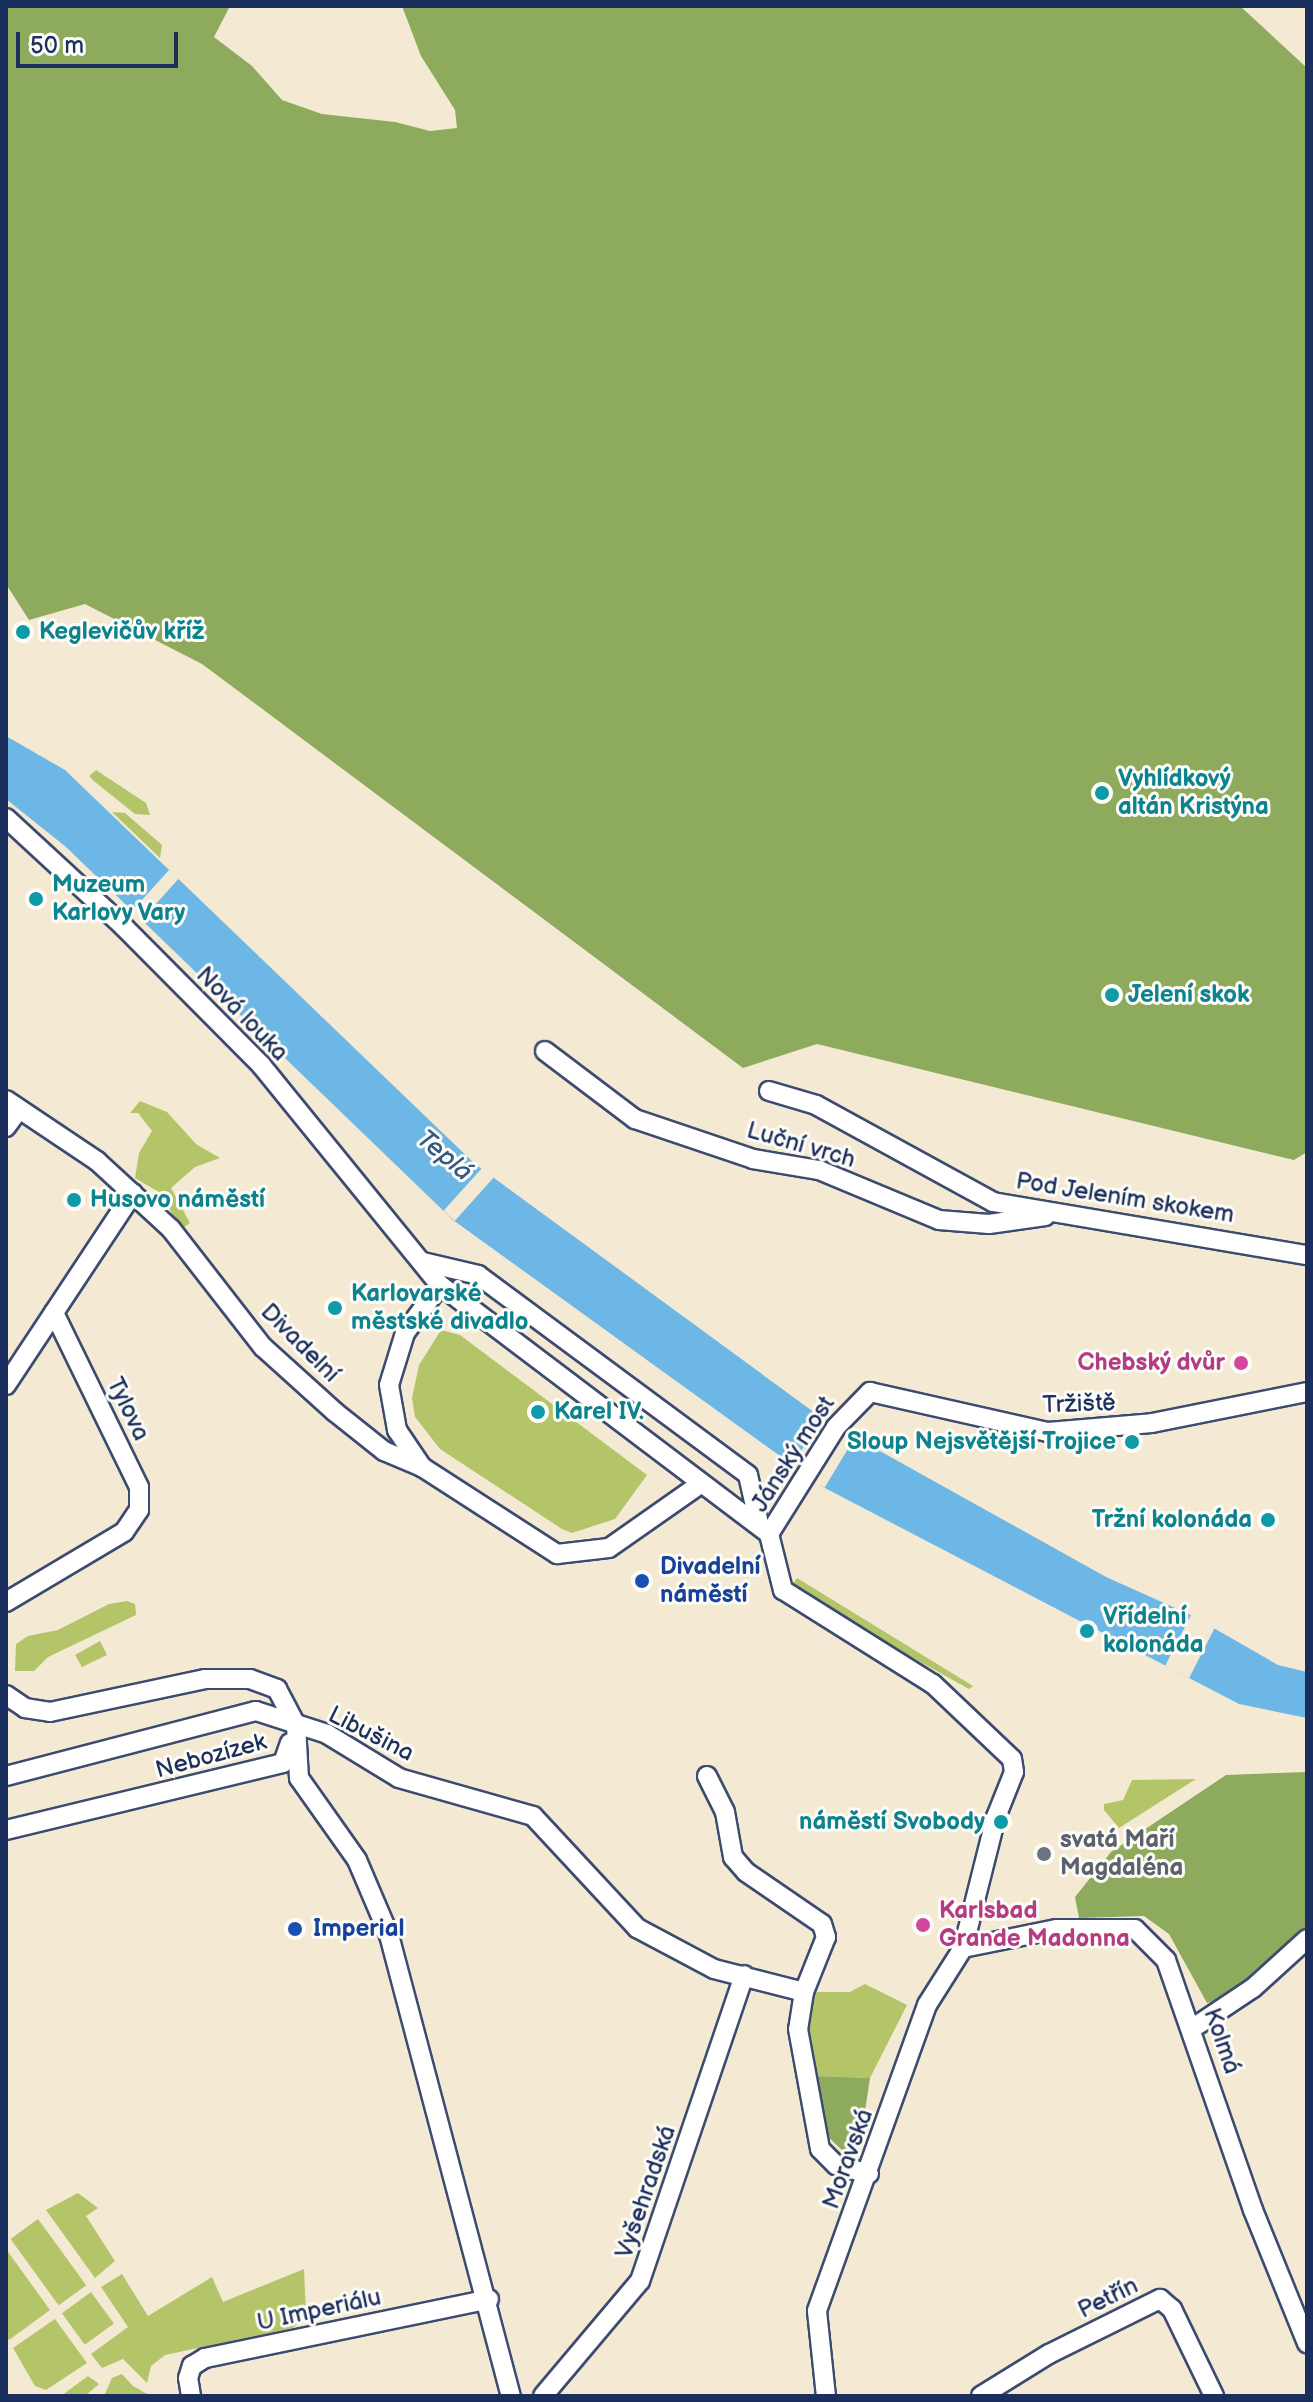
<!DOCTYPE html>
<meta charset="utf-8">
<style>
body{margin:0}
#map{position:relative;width:1313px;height:2402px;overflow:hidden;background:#f4ead4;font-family:"Balsamiq Sans",sans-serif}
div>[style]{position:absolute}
.green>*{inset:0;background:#b3c568;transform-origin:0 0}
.forest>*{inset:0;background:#8eaa5c}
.water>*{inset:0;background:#6cb7e5}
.pier>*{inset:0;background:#f4ead4;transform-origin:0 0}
.roads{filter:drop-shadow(2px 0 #3c4b70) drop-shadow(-2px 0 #3c4b70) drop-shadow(0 2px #3c4b70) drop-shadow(0 -2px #3c4b70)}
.street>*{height:18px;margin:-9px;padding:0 9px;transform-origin:9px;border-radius:9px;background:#fff}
.dots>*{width:22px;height:22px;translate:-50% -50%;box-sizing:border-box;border:4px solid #fdfcf7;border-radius:50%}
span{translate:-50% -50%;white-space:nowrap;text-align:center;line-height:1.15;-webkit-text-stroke:6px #fdfcf7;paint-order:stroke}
.culture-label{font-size:24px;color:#0d838f;font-weight:700}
.left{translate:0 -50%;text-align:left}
.right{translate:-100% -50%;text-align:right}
.street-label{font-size:24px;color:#1b2f5e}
.hotel-label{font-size:24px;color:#b23c85;font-weight:700}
.transit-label{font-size:24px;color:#164399;font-weight:700}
.worship-label{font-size:24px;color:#5b616d;font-weight:700}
.water-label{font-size:26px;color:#335886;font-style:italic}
.frame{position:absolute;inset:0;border:8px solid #1b2f5e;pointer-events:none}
.scale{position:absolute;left:16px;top:32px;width:162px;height:36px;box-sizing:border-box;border:4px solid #1b2f5e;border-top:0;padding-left:10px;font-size:24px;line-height:28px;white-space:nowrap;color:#1b2f5e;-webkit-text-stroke:6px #fdfcf7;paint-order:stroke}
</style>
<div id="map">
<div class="green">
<div style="clip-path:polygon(96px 770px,146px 803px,150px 815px,135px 814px,95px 782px,89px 776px)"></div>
<div style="clip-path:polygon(112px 812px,125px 813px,162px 845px,160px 858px)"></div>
<div style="clip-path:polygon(140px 1101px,167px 1112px,196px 1144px,220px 1158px,195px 1167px,171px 1188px,190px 1223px,180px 1230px,162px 1194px,135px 1178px,139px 1153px,152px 1131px,138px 1113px,130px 1113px)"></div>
<div style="clip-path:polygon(441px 1330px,460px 1335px,647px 1475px,615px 1519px,572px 1533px,562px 1529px,440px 1449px,415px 1417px,412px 1398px,419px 1365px)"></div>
<div style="clip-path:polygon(797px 1578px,973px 1686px,969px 1689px,809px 1600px,792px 1585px)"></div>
<div style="clip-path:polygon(127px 1601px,135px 1604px,136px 1615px,48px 1657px,34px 1671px,15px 1671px,16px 1644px,28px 1636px,58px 1630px,109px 1604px)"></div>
<div style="clip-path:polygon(100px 1641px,107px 1655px,82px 1667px,75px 1655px)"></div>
<div style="clip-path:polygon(1196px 1779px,1119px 1828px,1104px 1810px,1104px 1804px,1123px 1800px,1132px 1780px)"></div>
<div style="clip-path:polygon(865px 1984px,907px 2005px,870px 2078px,811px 2076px,805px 2034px,810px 1992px,850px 1992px)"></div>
<div style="clip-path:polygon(78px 2193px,98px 2208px,86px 2216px,115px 2261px,95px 2278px,46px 2210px)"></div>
<div style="left:38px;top:2219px;width:82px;height:34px;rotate:54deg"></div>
<div style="clip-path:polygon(6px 2249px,50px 2310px,9px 2340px,6px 2334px)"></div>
<div style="clip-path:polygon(304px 2269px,306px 2315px,293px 2328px,165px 2355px,151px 2366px,147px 2383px,123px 2359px,102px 2368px,91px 2354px,128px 2327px,101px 2287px,122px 2274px,148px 2316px,212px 2277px,223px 2302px)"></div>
<div style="left:91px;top:2292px;width:39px;height:36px;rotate:54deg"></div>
<div style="clip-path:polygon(55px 2319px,87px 2363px,46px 2390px,35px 2386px,13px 2348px)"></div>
<div style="clip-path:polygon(122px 2374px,133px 2386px,151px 2396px,104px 2396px,112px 2378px)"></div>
<div style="clip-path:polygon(88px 2376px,99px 2384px,85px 2396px,61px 2396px)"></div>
</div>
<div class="forest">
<div style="clip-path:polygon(6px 6px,230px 6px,214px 37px,252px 66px,282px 100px,322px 114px,395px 122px,430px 131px,457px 128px,455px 110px,421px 56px,402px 6px,1240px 6px,1307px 68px,1307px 1152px,1294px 1160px,817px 1044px,743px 1068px,202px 664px,85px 604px,29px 620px,6px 584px)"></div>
<div style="clip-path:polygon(1307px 1772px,1307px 1930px,1230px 1995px,1207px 2003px,1169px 1934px,1144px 1916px,1079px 1918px,1075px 1897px,1111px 1852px,1226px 1775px)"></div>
<div style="clip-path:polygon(811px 2076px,870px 2078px,859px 2150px,842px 2150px,824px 2133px)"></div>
</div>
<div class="water">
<div style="clip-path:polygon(6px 736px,65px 770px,475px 1164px,826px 1421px,1106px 1577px,1191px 1615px,1278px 1665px,1307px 1672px,1307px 1718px,1239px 1704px,823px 1487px,453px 1220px,66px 847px,6px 799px)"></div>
</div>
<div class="pier">
<div style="left:169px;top:870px;width:13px;height:57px;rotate:42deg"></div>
<div style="left:483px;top:1167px;width:15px;height:59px;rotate:42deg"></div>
<div style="left:821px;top:1418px;width:39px;height:58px;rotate:31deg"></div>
<div style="left:1191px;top:1615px;width:27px;height:57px;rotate:27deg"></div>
</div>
<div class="roads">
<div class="street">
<div style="left:6px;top:818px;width:159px;rotate:42.7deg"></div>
<div style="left:123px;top:926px;width:196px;rotate:45.2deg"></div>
<div style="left:261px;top:1065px;width:284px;rotate:50.9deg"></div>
<div style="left:440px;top:1285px;width:413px;rotate:37.1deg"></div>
<div style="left:545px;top:1051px;width:113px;rotate:37.1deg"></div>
<div style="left:635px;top:1119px;width:125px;rotate:18.7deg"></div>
<div style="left:753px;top:1159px;width:67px;rotate:9.5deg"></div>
<div style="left:819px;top:1170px;width:130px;rotate:22.6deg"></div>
<div style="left:939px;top:1220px;width:50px;rotate:4.6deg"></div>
<div style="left:989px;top:1224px;width:57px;rotate:-8.1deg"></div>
<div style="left:769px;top:1091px;width:49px;rotate:16.6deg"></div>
<div style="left:816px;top:1105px;width:202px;rotate:28.7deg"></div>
<div style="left:993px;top:1202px;width:318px;rotate:9.6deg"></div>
<div style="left:6px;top:1100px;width:110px;rotate:33.8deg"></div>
<div style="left:97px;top:1161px;width:100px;rotate:42.6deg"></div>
<div style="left:171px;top:1229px;width:150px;rotate:52.1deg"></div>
<div style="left:263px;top:1347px;width:97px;rotate:42.1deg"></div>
<div style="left:335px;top:1412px;width:63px;rotate:38.5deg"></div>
<div style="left:384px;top:1451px;width:41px;rotate:22.8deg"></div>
<div style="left:6px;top:1127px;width:22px;rotate:-54deg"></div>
<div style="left:423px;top:1262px;width:57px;rotate:13.3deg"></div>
<div style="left:478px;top:1275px;width:336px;rotate:36.5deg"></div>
<div style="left:748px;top:1475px;width:50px;rotate:77.3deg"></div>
<div style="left:440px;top:1285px;width:59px;rotate:126.1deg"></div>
<div style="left:405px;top:1333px;width:54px;rotate:107.1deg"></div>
<div style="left:389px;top:1385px;width:46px;rotate:79.9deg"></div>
<div style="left:397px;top:1430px;width:45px;rotate:56deg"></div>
<div style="left:422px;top:1467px;width:161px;rotate:32.8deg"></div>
<div style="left:557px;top:1554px;width:52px;rotate:-6.6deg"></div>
<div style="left:609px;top:1548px;width:113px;rotate:-35deg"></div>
<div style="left:6px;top:1385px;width:230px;rotate:-56.5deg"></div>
<div style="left:769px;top:1534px;width:58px;rotate:76deg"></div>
<div style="left:783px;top:1590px;width:177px;rotate:32.1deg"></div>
<div style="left:933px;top:1684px;width:109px;rotate:43.5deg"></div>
<div style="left:1012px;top:1759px;width:13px;rotate:81deg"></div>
<div style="left:1014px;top:1772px;width:48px;rotate:111.8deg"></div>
<div style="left:996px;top:1817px;width:135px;rotate:104.1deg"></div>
<div style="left:963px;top:1948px;width:67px;rotate:122.3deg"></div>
<div style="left:927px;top:2005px;width:325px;rotate:109.8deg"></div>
<div style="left:817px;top:2311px;width:85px;rotate:84deg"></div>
<div style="left:769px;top:1534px;width:126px;rotate:-57.9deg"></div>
<div style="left:836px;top:1427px;width:49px;rotate:-45.8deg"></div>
<div style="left:870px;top:1392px;width:182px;rotate:12.7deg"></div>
<div style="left:1048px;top:1432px;width:104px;rotate:-4.9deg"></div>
<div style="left:1152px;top:1423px;width:158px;rotate:-11.3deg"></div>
<div style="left:6px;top:1602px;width:137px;rotate:-30.7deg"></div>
<div style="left:124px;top:1532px;width:27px;rotate:-56deg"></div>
<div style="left:139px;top:1510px;width:23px;rotate:-90deg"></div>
<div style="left:139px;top:1487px;width:194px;rotate:-116deg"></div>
<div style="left:6px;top:1695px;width:23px;rotate:34deg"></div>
<div style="left:25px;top:1708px;width:25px;rotate:9deg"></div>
<div style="left:50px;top:1712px;width:158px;rotate:-12deg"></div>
<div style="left:205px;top:1679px;width:45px"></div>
<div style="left:250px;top:1679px;width:29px;rotate:20deg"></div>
<div style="left:277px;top:1689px;width:41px;rotate:62.2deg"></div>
<div style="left:296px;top:1725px;width:53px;rotate:86.8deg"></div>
<div style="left:299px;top:1778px;width:100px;rotate:54.7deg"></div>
<div style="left:357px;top:1860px;width:82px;rotate:66.9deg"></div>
<div style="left:389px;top:1935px;width:477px;rotate:75.2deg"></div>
<div style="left:6px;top:1776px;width:258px;rotate:-14.6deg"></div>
<div style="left:256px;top:1711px;width:75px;rotate:17.9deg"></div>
<div style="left:327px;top:1734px;width:84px;rotate:31.4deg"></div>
<div style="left:399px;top:1778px;width:139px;rotate:15.8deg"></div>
<div style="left:533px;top:1816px;width:153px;rotate:47.1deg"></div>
<div style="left:637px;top:1928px;width:87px;rotate:28deg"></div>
<div style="left:714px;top:1969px;width:93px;rotate:14.3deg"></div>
<div style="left:804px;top:1992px;width:37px;rotate:99deg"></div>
<div style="left:798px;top:2029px;width:122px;rotate:79.6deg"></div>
<div style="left:820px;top:2149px;width:23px;rotate:45deg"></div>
<div style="left:836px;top:2165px;width:34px;rotate:15deg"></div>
<div style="left:707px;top:1776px;width:40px;rotate:63.4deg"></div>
<div style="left:725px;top:1812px;width:46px;rotate:79.9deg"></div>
<div style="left:733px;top:1857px;width:20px;rotate:49deg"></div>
<div style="left:746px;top:1872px;width:92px;rotate:34.4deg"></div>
<div style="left:822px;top:1924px;width:14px;rotate:73deg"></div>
<div style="left:826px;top:1937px;width:59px;rotate:111.8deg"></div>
<div style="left:6px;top:1830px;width:285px;rotate:-13.6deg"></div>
<div style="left:283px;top:1763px;width:21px;rotate:-71deg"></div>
<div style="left:963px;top:1948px;width:95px;rotate:-11.5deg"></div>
<div style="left:1056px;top:1929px;width:79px"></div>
<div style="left:1135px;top:1929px;width:44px;rotate:45deg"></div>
<div style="left:1166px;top:1960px;width:265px;rotate:70.8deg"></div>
<div style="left:1253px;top:2210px;width:144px;rotate:67.9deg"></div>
<div style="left:1193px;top:2028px;width:72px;rotate:-33.7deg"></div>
<div style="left:1253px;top:1988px;width:73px;rotate:-42.2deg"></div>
<div style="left:191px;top:2396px;width:18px;rotate:-99deg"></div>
<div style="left:188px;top:2378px;width:13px;rotate:-72deg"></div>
<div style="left:192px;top:2366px;width:15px;rotate:-32deg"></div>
<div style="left:205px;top:2358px;width:290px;rotate:-11.7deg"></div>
<div style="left:543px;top:2396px;width:150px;rotate:-49.9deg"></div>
<div style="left:640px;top:2281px;width:323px;rotate:-71.2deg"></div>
<div style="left:981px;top:2396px;width:80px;rotate:-31.7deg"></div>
<div style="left:1049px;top:2354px;width:124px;rotate:-26.4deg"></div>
<div style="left:1160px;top:2299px;width:16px;rotate:40deg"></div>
<div style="left:1172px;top:2309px;width:97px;rotate:64.2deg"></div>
</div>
</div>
<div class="dots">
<div style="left:23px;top:632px;background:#0f9aa8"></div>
<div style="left:1102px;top:793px;background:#0f9aa8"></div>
<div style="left:36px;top:899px;background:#0f9aa8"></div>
<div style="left:1112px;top:995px;background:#0f9aa8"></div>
<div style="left:74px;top:1200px;background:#0f9aa8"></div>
<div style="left:335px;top:1308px;background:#0f9aa8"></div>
<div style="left:1241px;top:1363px;background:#d1479c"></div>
<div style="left:538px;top:1412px;background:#0f9aa8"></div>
<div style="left:1132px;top:1442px;background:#0f9aa8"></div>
<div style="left:1268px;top:1520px;background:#0f9aa8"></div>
<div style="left:642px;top:1581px;background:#1a4fb4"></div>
<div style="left:1087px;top:1631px;background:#0f9aa8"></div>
<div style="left:1001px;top:1822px;background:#0f9aa8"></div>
<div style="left:1044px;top:1854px;background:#6b7280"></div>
<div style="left:923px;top:1925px;background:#d1479c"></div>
<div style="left:295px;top:1929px;background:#1a4fb4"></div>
</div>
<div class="culture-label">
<span class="left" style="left:39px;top:632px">Keglevičův kříž</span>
<span class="left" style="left:1118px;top:793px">Vyhlídkový<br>altán Kristýna</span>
<span class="left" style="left:52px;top:899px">Muzeum<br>Karlovy Vary</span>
<span class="left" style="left:1128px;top:995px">Jelení skok</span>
<span class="left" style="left:90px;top:1200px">Husovo náměstí</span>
<span class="left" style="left:351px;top:1308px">Karlovarské<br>městské divadlo</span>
<span class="left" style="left:554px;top:1412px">Karel IV.</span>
<span class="right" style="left:1116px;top:1442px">Sloup Nejsvětější Trojice</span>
<span class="right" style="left:1252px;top:1520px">Tržní kolonáda</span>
<span class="left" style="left:1103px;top:1631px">Vřídelní<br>kolonáda</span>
<span class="right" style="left:985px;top:1822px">náměstí Svobody</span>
</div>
<div class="street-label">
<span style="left:242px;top:1014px;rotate:46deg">Nová louka</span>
<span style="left:801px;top:1145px;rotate:16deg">Luční vrch</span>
<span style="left:1125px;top:1198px;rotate:9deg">Pod Jelením skokem</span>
<span style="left:300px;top:1343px;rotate:45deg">Divadelní</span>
<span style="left:1079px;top:1404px;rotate:-2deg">Tržiště</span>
<span style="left:128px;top:1409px;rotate:64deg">Tylova</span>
<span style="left:793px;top:1454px;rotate:-57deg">Jánský most</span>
<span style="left:371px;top:1734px;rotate:27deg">Libušina</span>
<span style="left:211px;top:1756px;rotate:-15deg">Nebozízek</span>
<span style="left:1222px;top:2041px;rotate:71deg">Kolmá</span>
<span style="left:848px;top:2159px;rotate:-70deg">Moravská</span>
<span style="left:646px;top:2192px;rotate:-71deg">Vyšehradská</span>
<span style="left:1108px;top:2298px;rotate:-26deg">Petřín</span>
<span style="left:319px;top:2310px;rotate:-12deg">U Imperiálu</span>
</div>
<div class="hotel-label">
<span class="right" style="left:1225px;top:1363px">Chebský dvůr</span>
<span class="left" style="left:939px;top:1925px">Karlsbad<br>Grande Madonna</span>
</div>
<div class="transit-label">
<span class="left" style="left:660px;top:1581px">Divadelní<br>náměstí</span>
<span class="left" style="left:313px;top:1929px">Imperial</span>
</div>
<div class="worship-label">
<span class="left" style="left:1060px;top:1854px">svatá Maří<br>Magdaléna</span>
</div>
<div class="water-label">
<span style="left:444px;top:1156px;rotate:40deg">Teplá</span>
</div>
<div class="frame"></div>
<div class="scale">50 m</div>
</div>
